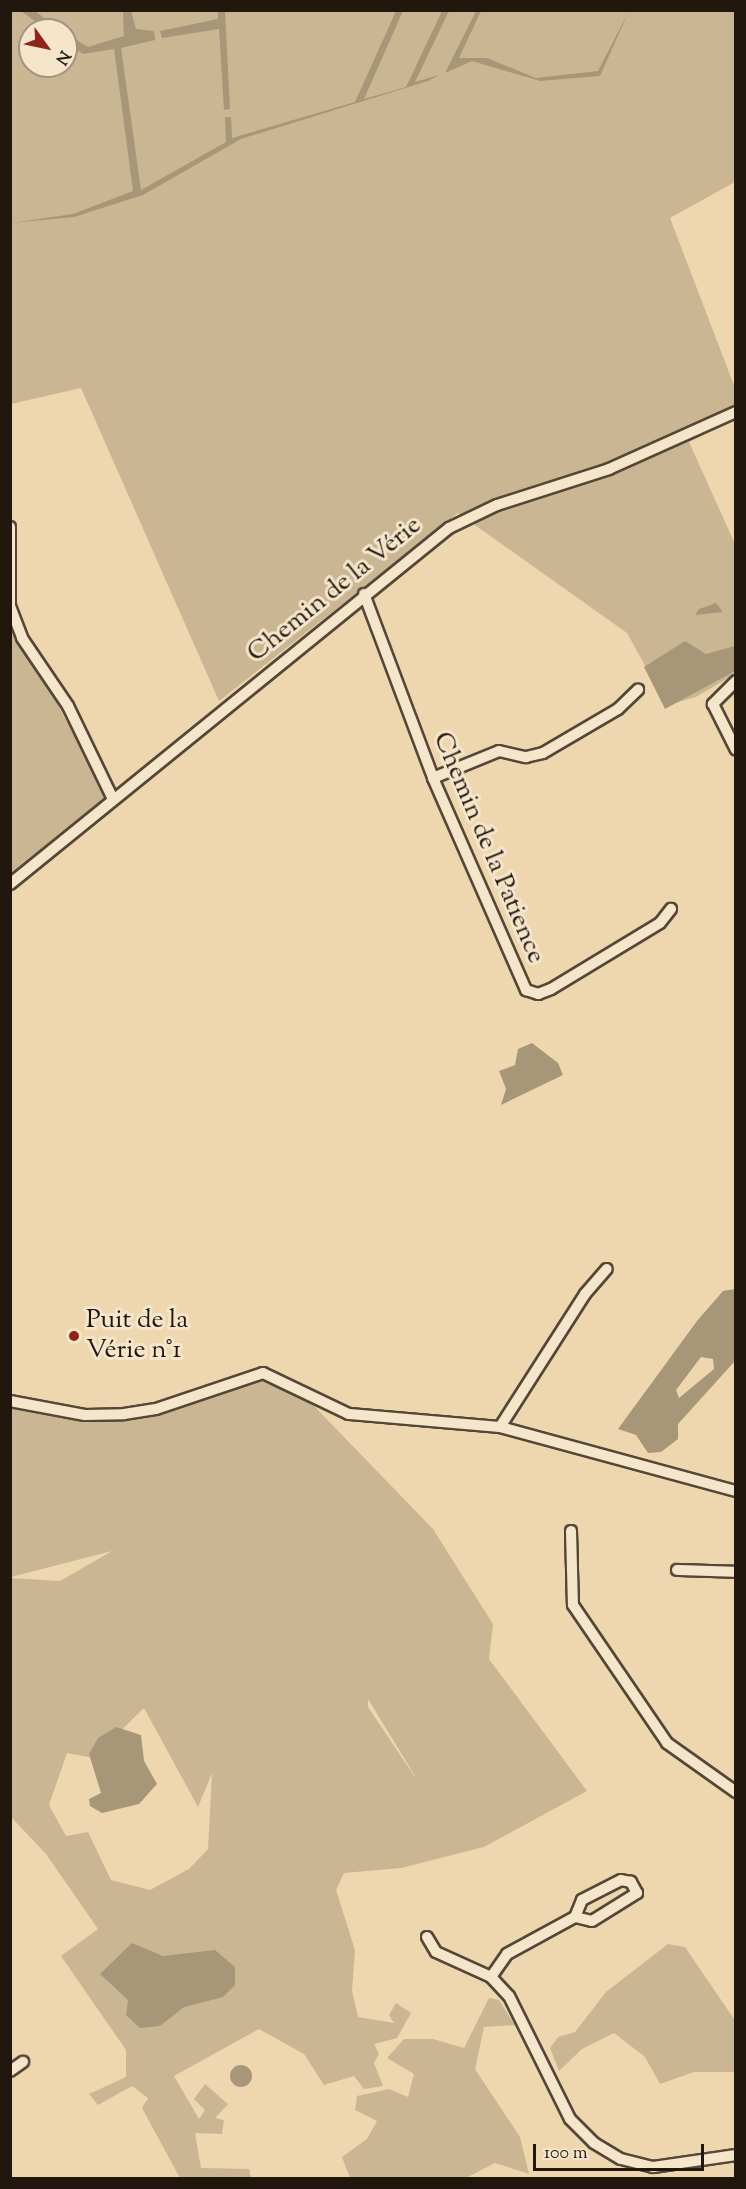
<!DOCTYPE html>
<meta charset="utf-8">
<style>
body{margin:0}
#map{position:relative;width:746px;height:2189px;overflow:hidden;background:#eed7af;font-family:"Sorts Mill Goudy",serif}
div>[style]{position:absolute}
.green>*{inset:0;background:#cbb693}
.water>*{inset:0;background:#a89678}
.round{border-radius:50%}
.roads{filter:drop-shadow(2px 0 #544735) drop-shadow(-2px 0 #544735) drop-shadow(0 2px #544735) drop-shadow(0 -2px #544735)}
.street>*{height:10px;margin:-5px;padding:0 5px;transform-origin:5px;border-radius:5px;background:#f4e5cb}
.dots>*{width:16px;height:16px;translate:-50% -50%;box-sizing:border-box;border:3px solid #f4e5cb;border-radius:50%}
span{translate:-50% -50%;white-space:nowrap;text-align:center;line-height:1.15;-webkit-text-stroke:6px #f4e5cb;paint-order:stroke}
.street-label{font-size:26px;color:#21170c}
.poi-label{font-size:26px;color:#21170c}
.left{translate:0 -50%;text-align:left}
.frame{position:absolute;inset:0;border:12px solid #21170c;pointer-events:none}
.north{position:absolute;left:18px;top:18px;width:60px;height:60px;box-sizing:border-box;background:#f4e5cb;border:2px solid #a0937f;border-radius:50%;rotate:123deg;font-size:16px;font-weight:700;line-height:24px;text-align:center;color:#21170c}
.north::after{content:'';display:block;margin:auto;width:21px;height:27px;background:#8f2418;clip-path:polygon(50% 0,100% 100%,50% 72%,0 100%)}
.scale{position:absolute;left:533px;top:2144px;width:171px;height:27px;box-sizing:border-box;border:3px solid #21170c;border-top:0;padding-left:8px;font-size:18px;line-height:21px;white-space:nowrap;color:#21170c;-webkit-text-stroke:4px #f4e5cb;paint-order:stroke}
</style>
<div id="map">
<div class="green">
<div style="clip-path:polygon(evenodd,10px 11px,735px 11px,735px 182px,670px 218px,735px 388px,735px 419px,689px 442px,735px 544px,735px 674px,696px 697px,667px 705px,627px 633px,458px 513px,219px 701px,81px 388px,11px 404px,10px 11px,30px 30px,66px 30px,66px 66px,30px 66px,30px 30px)"></div>
<div style="clip-path:polygon(10px 613px,106px 797px,11px 876px,10px 876px)"></div>
<div style="clip-path:polygon(evenodd,269px 1376px,314px 1406px,433px 1529px,493px 1624px,489px 1659px,587px 1791px,484px 1847px,401px 1868px,344px 1873px,336px 1890px,355px 1950px,352px 1991px,358px 2017px,394px 2023px,389px 2015px,396px 2003px,411px 2013px,397px 2038px,374px 2044px,379px 2054px,374px 2063px,383px 2086px,364px 2089px,354px 2076px,324px 2085px,304px 2054px,259px 2029px,174px 2076px,199px 2119px,205px 2110px,194px 2099px,205px 2084px,228px 2104px,215px 2118px,224px 2120px,222px 2134px,195px 2133px,201px 2168px,249px 2169px,251px 2178px,180px 2178px,142px 2108px,148px 2098px,132px 2086px,98px 2105px,89px 2094px,126px 2077px,126px 2050px,61px 1956px,98px 1929px,46px 1854px,11px 1817px,10px 1578px,60px 1581px,112px 1551px,11px 1577px,11px 1403px,81px 1418px,168px 1413px,232px 1381px,269px 1376px,368px 1699px,415px 1776px,415px 1777px,368px 1707px,368px 1699px,269px 1376px,144px 1708px,198px 1807px,212px 1773px,208px 1849px,189px 1869px,150px 1890px,111px 1880px,88px 1832px,66px 1836px,49px 1805px,67px 1753px,93px 1758px,144px 1708px)"></div>
<div style="clip-path:polygon(668px 1944px,685px 1947px,734px 2019px,735px 2072px,694px 2072px,660px 2084px,645px 2057px,614px 2033px,582px 2049px,559px 2071px,550px 2048px,558px 2037px,575px 2032px,606px 1992px)"></div>
<div style="clip-path:polygon(489px 1998px,499px 2000px,515px 2025px,484px 2027px,475px 2069px,520px 2137px,529px 2174px,495px 2163px,466px 2178px,350px 2178px,342px 2157px,367px 2139px,377px 2121px,355px 2110px,357px 2096px,389px 2089px,408px 2097px,414px 2074px,387px 2058px,404px 2039px,433px 2039px,464px 2048px)"></div>
</div>
<div class="water">
<div style="clip-path:polygon(21px 11px,35px 11px,60px 30px,47px 30px)"></div>
<div style="clip-path:polygon(123px 11px,131px 11px,136px 29px,154px 31px,155px 40px,121px 48px,141px 190px,226px 142px,225px 117px,231px 117px,232px 138px,355px 102px,396px 11px,403px 11px,364px 99px,406px 87px,442px 11px,449px 11px,415px 82px,439px 75px,428px 81px,241px 139px,143px 195px,74px 217px,11px 223px,73px 214px,133px 191px,114px 49px,83px 54px,66px 43px,66px 34px,88px 47px,124px 36px)"></div>
<div style="clip-path:polygon(218px 11px,225px 11px,230px 109px,224px 110px,219px 29px,162px 38px,160px 31px,218px 19px)"></div>
<div style="clip-path:polygon(481px 11px,459px 58px,487px 58px,536px 78px,598px 71px,629px 11px,600px 76px,540px 81px,472px 61px,445px 73px,476px 11px)"></div>
<div style="clip-path:polygon(716px 603px,723px 612px,695px 615px,699px 609px)"></div>
<div style="clip-path:polygon(685px 641px,706px 654px,735px 646px,735px 671px,665px 709px,644px 667px)"></div>
<div style="clip-path:polygon(532px 1043px,558px 1063px,563px 1075px,501px 1105px,506px 1089px,499px 1071px,515px 1065px,518px 1049px)"></div>
<div style="clip-path:polygon(evenodd,735px 1289px,735px 1361px,678px 1424px,678px 1439px,661px 1452px,648px 1453px,636px 1435px,618px 1429px,697px 1321px,723px 1291px,735px 1289px,701px 1357px,713px 1359px,714px 1369px,679px 1398px,676px 1390px,701px 1357px)"></div>
<div style="clip-path:polygon(116px 1727px,141px 1735px,144px 1761px,157px 1784px,139px 1804px,102px 1813px,90px 1806px,89px 1799px,101px 1793px,89px 1754px,98px 1738px)"></div>
<div style="clip-path:polygon(132px 1943px,163px 1956px,215px 1950px,235px 1967px,235px 1985px,223px 1997px,184px 2007px,160px 2026px,140px 2028px,126px 2015px,128px 2000px,100px 1974px)"></div>
<div class="round" style="left:230px;top:2065px;width:22px;height:22px"></div>
</div>
<div class="roads">
<div class="street">
<div style="left:10px;top:527px;width:78px;rotate:90deg"></div>
<div style="left:364px;top:594px;width:197px;rotate:69.4deg"></div>
<div style="left:433px;top:778px;width:232px;rotate:66.3deg"></div>
<div style="left:526px;top:990px;width:13px;rotate:18deg"></div>
<div style="left:538px;top:994px;width:14px;rotate:-21deg"></div>
<div style="left:551px;top:989px;width:127px;rotate:-31.2deg"></div>
<div style="left:660px;top:923px;width:18px;rotate:-52deg"></div>
<div style="left:10px;top:606px;width:34px;rotate:69deg"></div>
<div style="left:22px;top:638px;width:82px;rotate:55.9deg"></div>
<div style="left:68px;top:706px;width:103px;rotate:64.2deg"></div>
<div style="left:736px;top:681px;width:33px;rotate:135deg"></div>
<div style="left:713px;top:704px;width:51px;rotate:63.4deg"></div>
<div style="left:433px;top:778px;width:71px;rotate:-22.2deg"></div>
<div style="left:499px;top:751px;width:28px;rotate:13deg"></div>
<div style="left:526px;top:757px;width:17px;rotate:-13deg"></div>
<div style="left:543px;top:753px;width:87px;rotate:-30.4deg"></div>
<div style="left:618px;top:709px;width:28px;rotate:-44deg"></div>
<div style="left:10px;top:884px;width:565px;rotate:-39.04deg"></div>
<div style="left:449px;top:528px;width:53px;rotate:-25.6deg"></div>
<div style="left:497px;top:505px;width:118px;rotate:-17.8deg"></div>
<div style="left:609px;top:469px;width:139px;rotate:-24.2deg"></div>
<div style="left:10px;top:1401px;width:76px;rotate:10.6deg"></div>
<div style="left:85px;top:1415px;width:39px;rotate:-1deg"></div>
<div style="left:124px;top:1414px;width:32px;rotate:-9deg"></div>
<div style="left:156px;top:1409px;width:113px;rotate:-18.6deg"></div>
<div style="left:263px;top:1373px;width:95px;rotate:25.5deg"></div>
<div style="left:349px;top:1414px;width:152px;rotate:4.9deg"></div>
<div style="left:500px;top:1427px;width:245px;rotate:15.2deg"></div>
<div style="left:500px;top:1427px;width:158px;rotate:-57.4deg"></div>
<div style="left:585px;top:1294px;width:33px;rotate:-49deg"></div>
<div style="left:571px;top:1531px;width:74px;rotate:88.5deg"></div>
<div style="left:573px;top:1605px;width:167px;rotate:55.7deg"></div>
<div style="left:667px;top:1743px;width:85px;rotate:35.4deg"></div>
<div style="left:677px;top:1570px;width:59px;rotate:1.9deg"></div>
<div style="left:427px;top:1937px;width:17px;rotate:59deg"></div>
<div style="left:436px;top:1952px;width:60px;rotate:24.4deg"></div>
<div style="left:491px;top:1977px;width:26px;rotate:47deg"></div>
<div style="left:509px;top:1996px;width:137px;rotate:63.6deg"></div>
<div style="left:570px;top:2119px;width:34px;rotate:45deg"></div>
<div style="left:594px;top:2143px;width:31px;rotate:31deg"></div>
<div style="left:621px;top:2159px;width:33px;rotate:14deg"></div>
<div style="left:653px;top:2167px;width:84px;rotate:-8.2deg"></div>
<div style="left:491px;top:1977px;width:28px;rotate:-55deg"></div>
<div style="left:507px;top:1954px;width:77px;rotate:-28.6deg"></div>
<div style="left:575px;top:1917px;width:17px;rotate:13deg"></div>
<div style="left:592px;top:1921px;width:53px;rotate:-31.9deg"></div>
<div style="left:637px;top:1893px;width:13px;rotate:-119deg"></div>
<div style="left:631px;top:1882px;width:10px;rotate:-169deg"></div>
<div style="left:621px;top:1880px;width:44px;rotate:152.9deg"></div>
<div style="left:582px;top:1900px;width:18px;rotate:112deg"></div>
<div style="left:10px;top:2071px;width:16px;rotate:-35deg"></div>
</div>
</div>
<div class="dots">
<div style="left:74px;top:1336px;background:#8f2418"></div>
</div>
<div class="street-label">
<span style="left:335px;top:590px;rotate:-39deg">Chemin de la Vérie</span>
<span style="left:488px;top:848px;rotate:67deg">Chemin de la Patience</span>
</div>
<div class="poi-label">
<span class="left" style="left:86px;top:1336px">Puit de la<br>Vérie n°1</span>
</div>
<div class="frame"></div>
<div class="north">N</div>
<div class="scale">100 m</div>
</div>
